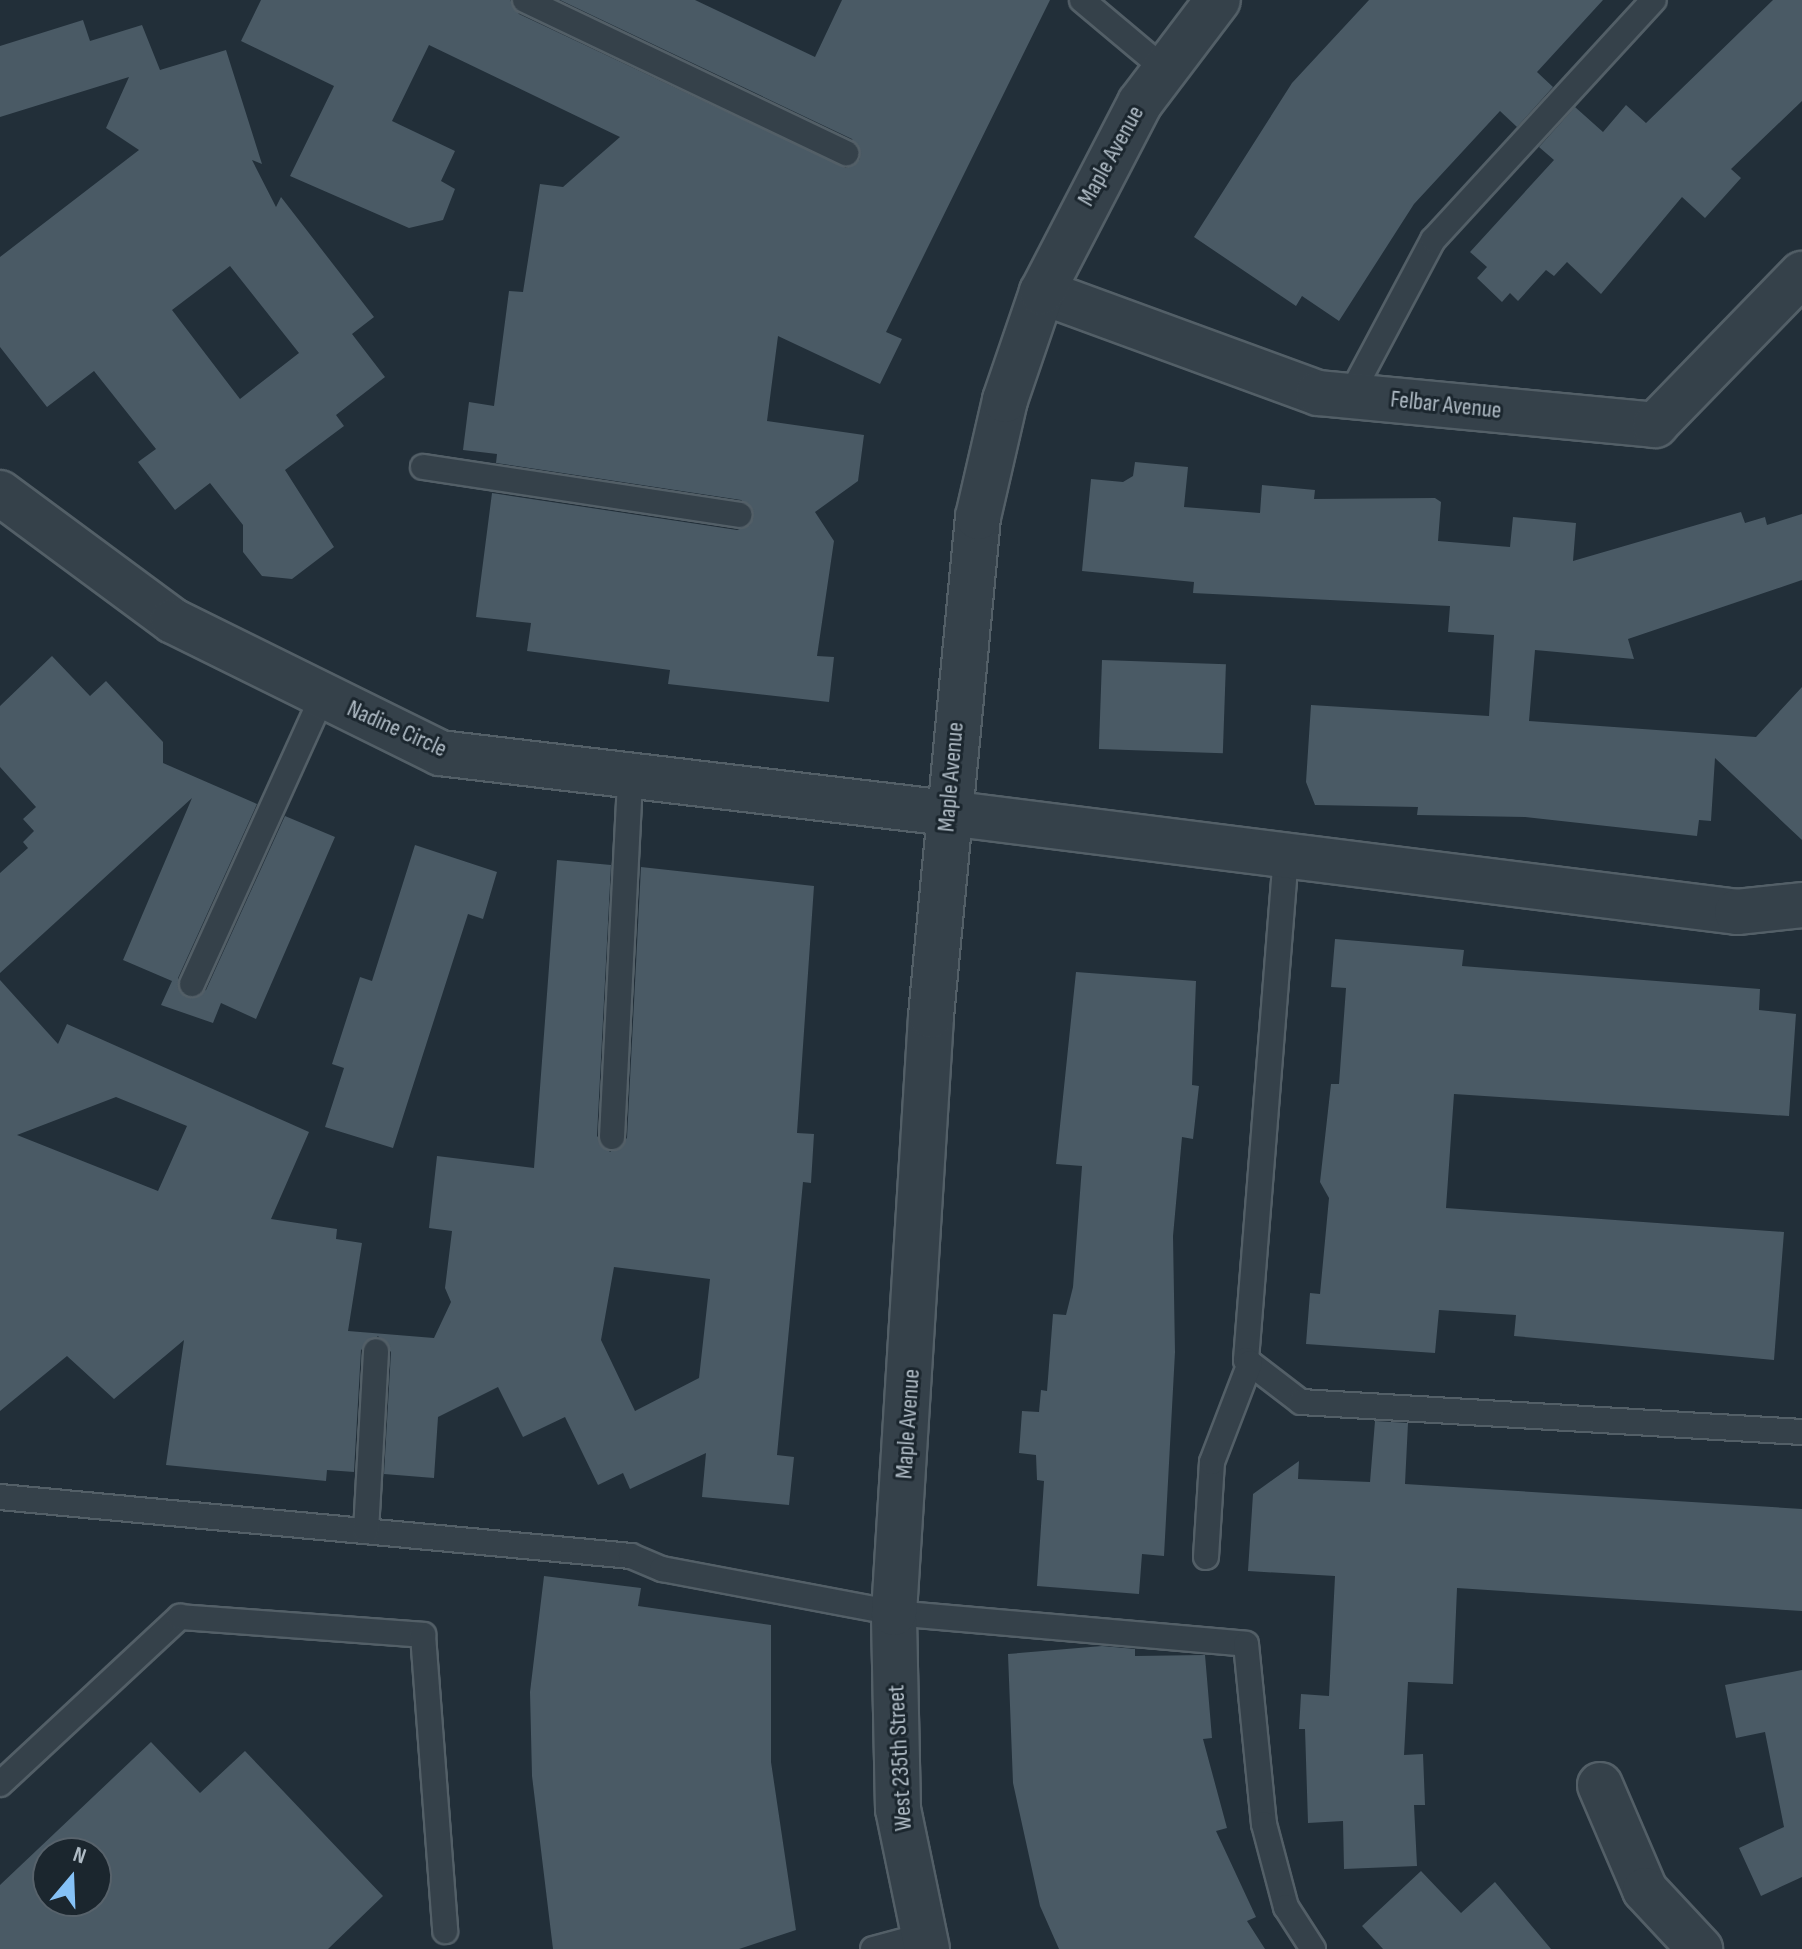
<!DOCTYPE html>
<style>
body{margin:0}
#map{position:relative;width:1802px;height:1949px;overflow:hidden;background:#222f39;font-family:"Sofia Sans Condensed",sans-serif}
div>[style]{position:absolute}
.building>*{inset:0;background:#4a5a65;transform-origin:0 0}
.roads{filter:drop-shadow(2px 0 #535f67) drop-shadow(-2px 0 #535f67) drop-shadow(0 2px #535f67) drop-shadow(0 -2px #535f67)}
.service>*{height:24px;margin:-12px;padding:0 12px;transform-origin:12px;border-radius:12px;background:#35414a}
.minor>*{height:44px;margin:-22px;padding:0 22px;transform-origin:22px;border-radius:22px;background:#35414a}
.tertiary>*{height:44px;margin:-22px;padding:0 22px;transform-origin:22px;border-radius:22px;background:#35414a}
span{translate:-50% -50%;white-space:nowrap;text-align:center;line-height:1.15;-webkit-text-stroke:6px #1b262e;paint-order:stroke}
.street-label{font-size:24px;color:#b0bcc6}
.north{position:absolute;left:32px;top:1837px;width:80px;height:80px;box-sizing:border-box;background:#1b262e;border:2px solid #57626b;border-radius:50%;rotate:19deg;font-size:22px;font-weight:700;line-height:32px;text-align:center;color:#b0bcc6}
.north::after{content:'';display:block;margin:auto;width:28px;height:36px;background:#85c1f6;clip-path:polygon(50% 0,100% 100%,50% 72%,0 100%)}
</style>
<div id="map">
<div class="building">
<div style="clip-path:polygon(261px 0,510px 0,519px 14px,846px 168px,860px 159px,852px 139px,560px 0,695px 0,815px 57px,842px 0,1050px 0,886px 332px,902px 339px,880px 384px,778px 336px,767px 421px,864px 435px,858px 481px,815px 512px,834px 541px,817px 656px,834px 657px,829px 702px,668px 684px,670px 670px,527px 651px,531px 623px,476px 617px,492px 493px,737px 530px,750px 525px,753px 510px,741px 500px,496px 463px,497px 454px,463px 450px,469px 402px,494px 406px,509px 291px,523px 292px,540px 184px,563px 187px,620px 137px,429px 45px,392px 121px,455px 151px,441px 181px,455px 189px,443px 220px,409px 228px,290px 176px,334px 86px,241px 41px)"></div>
<div style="clip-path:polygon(1369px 0,1603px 0,1537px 72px,1553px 87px,1517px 127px,1500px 111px,1414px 204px,1339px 321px,1302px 296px,1296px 306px,1194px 237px,1292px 83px)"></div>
<div style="clip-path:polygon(1773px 0,1802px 0,1802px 101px,1731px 169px,1741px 178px,1705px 218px,1682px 197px,1601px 294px,1567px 262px,1554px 276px,1546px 270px,1518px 301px,1510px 293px,1502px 302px,1477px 278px,1487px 267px,1470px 252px,1554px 160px,1539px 147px,1575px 107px,1603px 132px,1626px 105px,1646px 123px)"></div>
<div style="clip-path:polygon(evenodd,83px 20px,90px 41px,142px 25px,160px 70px,226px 50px,262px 164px,252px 160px,276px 207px,281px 197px,374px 317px,352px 334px,385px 377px,336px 415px,344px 426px,285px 470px,334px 547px,292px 579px,262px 576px,243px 552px,243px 525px,210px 483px,175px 510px,138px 462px,156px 449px,94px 371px,47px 407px,0 347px,0 257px,139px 150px,106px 128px,129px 77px,0 117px,0 46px,83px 20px,230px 266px,299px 353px,240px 399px,172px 310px,230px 266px)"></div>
<div style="clip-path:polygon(1135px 462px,1188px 467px,1184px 507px,1260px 513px,1262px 485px,1315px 490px,1314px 499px,1435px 498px,1441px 502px,1438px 541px,1510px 547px,1513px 517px,1576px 523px,1573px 561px,1741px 512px,1745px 523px,1765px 517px,1767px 525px,1802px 514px,1802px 580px,1628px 639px,1634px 659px,1535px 650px,1529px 721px,1756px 737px,1802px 687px,1802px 840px,1715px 758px,1711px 821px,1699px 820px,1697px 836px,1525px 817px,1417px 815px,1418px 807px,1315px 805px,1306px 782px,1311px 705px,1489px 716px,1494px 635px,1448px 632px,1450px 606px,1193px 593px,1194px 582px,1082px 571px,1091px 479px,1123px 482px,1133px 476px)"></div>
<div style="clip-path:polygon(52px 656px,90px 696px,106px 681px,163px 742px,163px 763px,257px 804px,178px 978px,185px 997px,206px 990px,285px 816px,335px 837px,256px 1019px,221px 1003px,213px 1023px,161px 1005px,172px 981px,123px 960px,192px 798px,0 973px,0 873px,28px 848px,23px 842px,34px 831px,23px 819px,36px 807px,0 767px,0 706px)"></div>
<div style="left:1102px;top:660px;width:124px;height:89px;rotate:2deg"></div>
<div style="clip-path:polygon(415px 845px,497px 872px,483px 919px,468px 914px,393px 1148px,325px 1127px,344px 1068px,332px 1064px,360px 977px,372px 981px)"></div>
<div style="clip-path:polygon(evenodd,557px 860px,611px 865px,597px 1136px,610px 1152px,627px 1138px,641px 867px,814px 886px,797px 1133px,814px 1134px,811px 1183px,803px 1182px,777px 1455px,794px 1457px,789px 1505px,702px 1497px,706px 1453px,630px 1489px,623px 1473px,598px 1485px,565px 1417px,523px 1437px,498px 1387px,438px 1417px,434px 1478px,384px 1474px,391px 1352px,378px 1336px,361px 1350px,354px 1472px,327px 1470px,326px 1481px,166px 1465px,184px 1340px,114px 1399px,67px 1356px,0 1411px,0 980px,58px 1044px,67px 1024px,309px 1132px,271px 1219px,337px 1229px,336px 1239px,362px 1243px,348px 1331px,434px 1338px,451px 1302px,445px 1288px,452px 1231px,429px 1228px,437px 1156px,534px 1168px,557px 860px,116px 1097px,187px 1126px,158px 1191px,17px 1135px,116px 1097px,557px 860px,614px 1267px,710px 1279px,699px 1378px,635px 1411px,601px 1340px,614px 1267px)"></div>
<div style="clip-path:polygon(1335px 939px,1464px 950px,1462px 966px,1760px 989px,1759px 1010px,1796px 1014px,1789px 1116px,1454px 1094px,1446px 1208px,1784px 1232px,1774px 1360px,1514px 1336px,1516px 1315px,1439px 1310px,1435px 1353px,1306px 1344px,1310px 1293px,1320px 1294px,1329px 1198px,1320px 1182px,1331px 1084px,1339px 1084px,1346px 988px,1331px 987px)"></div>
<div style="clip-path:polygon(1076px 972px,1196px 981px,1192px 1085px,1199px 1086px,1193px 1139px,1182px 1137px,1173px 1236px,1175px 1352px,1164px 1556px,1142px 1554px,1139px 1594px,1037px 1586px,1044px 1481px,1037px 1480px,1036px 1455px,1019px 1453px,1022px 1411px,1039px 1412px,1041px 1390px,1047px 1391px,1053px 1314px,1066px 1315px,1073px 1287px,1082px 1166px,1056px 1164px)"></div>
<div style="clip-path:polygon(1375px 1421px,1408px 1423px,1405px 1484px,1802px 1509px,1802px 1611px,1457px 1588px,1453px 1684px,1408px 1682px,1404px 1755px,1423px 1754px,1425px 1805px,1414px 1805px,1417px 1866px,1344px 1869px,1343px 1821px,1308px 1823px,1305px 1729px,1299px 1729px,1301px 1694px,1329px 1696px,1335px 1576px,1248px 1571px,1253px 1494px,1299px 1461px,1298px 1479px,1370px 1482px)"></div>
<div style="clip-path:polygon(544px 1576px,641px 1588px,638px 1606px,771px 1625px,771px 1762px,796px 1930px,739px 1949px,553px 1949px,532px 1776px,530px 1692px)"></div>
<div style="clip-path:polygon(1102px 1646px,1135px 1649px,1135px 1656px,1205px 1655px,1212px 1738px,1203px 1739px,1227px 1828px,1216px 1831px,1256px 1917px,1247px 1921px,1265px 1949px,1059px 1949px,1040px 1906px,1013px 1783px,1008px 1654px)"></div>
<div style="clip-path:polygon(1802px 1670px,1802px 1877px,1761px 1896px,1739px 1848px,1784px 1827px,1765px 1732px,1736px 1738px,1725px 1685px)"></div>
<div style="clip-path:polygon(evenodd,151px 1742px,200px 1793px,245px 1751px,383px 1896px,328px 1949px,0 1949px,0 1885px,151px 1742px,48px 1853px,96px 1853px,96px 1901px,48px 1901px,48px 1853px)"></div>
<div style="clip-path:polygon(1421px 1871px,1461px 1913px,1495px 1882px,1551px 1949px,1383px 1949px,1362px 1926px)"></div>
</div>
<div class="roads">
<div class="service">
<div style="left:525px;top:0;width:356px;rotate:25.5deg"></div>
<div style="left:1082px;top:0;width:106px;rotate:40deg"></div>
<div style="left:1350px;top:396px;width:177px;rotate:-62deg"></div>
<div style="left:1433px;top:240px;width:326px;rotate:-47.4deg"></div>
<div style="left:423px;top:467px;width:320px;rotate:8.6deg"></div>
<div style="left:1286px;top:855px;width:507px;rotate:94.53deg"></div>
<div style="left:1246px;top:1360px;width:69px;rotate:37.4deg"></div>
<div style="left:1301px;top:1402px;width:502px;rotate:3.43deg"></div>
<div style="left:192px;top:984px;width:317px;rotate:-65.6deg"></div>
<div style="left:612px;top:1137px;width:360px;rotate:-87.1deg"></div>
<div style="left:0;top:1497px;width:634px;rotate:5.34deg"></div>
<div style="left:631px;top:1556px;width:34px;rotate:23deg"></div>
<div style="left:662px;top:1569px;width:236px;rotate:10.7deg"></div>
<div style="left:894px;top:1613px;width:353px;rotate:5deg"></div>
<div style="left:1246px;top:1644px;width:181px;rotate:84.3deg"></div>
<div style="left:1264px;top:1824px;width:86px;rotate:75.2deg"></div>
<div style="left:1286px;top:1907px;width:50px;rotate:57.3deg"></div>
<div style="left:366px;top:1531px;width:180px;rotate:-86.8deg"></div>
<div style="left:1206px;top:1557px;width:95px;rotate:-86.4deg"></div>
<div style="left:1212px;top:1462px;width:106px;rotate:-69deg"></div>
<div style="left:0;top:1784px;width:246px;rotate:-42.9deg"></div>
<div style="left:180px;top:1617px;width:244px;rotate:4.2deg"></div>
<div style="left:423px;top:1635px;width:297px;rotate:85.7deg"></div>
<div style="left:873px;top:1949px;width:51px;rotate:-14.9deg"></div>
</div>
<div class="minor">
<div style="left:1042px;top:292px;width:294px;rotate:20.1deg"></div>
<div style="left:1318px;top:393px;width:339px;rotate:5.4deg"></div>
<div style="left:1655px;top:425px;width:211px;rotate:-45.8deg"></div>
<div style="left:948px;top:813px;width:795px;rotate:7.15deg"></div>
<div style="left:1737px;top:912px;width:65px;rotate:-6.1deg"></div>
<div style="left:1600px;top:1785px;width:114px;rotate:66.8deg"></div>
<div style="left:1645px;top:1890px;width:81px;rotate:47deg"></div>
</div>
<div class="tertiary">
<div style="left:0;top:493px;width:215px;rotate:36.5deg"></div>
<div style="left:173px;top:621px;width:298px;rotate:26.3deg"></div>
<div style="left:440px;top:753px;width:512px;rotate:6.74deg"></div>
<div style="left:927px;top:1949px;width:143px;rotate:-101.7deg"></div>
<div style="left:898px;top:1809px;width:196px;rotate:-91.2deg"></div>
<div style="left:894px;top:1613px;width:598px;rotate:-86.45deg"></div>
<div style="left:931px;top:1016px;width:501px;rotate:-84.62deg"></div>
<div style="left:978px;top:517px;width:120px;rotate:-77deg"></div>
<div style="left:1005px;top:400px;width:114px;rotate:-71.1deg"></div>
<div style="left:1042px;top:292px;width:213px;rotate:-62.6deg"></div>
<div style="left:1140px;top:103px;width:129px;rotate:-52.9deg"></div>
</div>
</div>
<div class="street-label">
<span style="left:1111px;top:156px;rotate:-61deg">Maple Avenue</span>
<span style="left:1446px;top:405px;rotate:6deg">Felbar Avenue</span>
<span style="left:397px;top:729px;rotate:24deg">Nadine Circle</span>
<span style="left:951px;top:777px;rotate:-85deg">Maple Avenue</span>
<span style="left:908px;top:1424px;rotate:-86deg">Maple Avenue</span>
<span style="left:900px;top:1758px;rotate:-93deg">West 235th Street</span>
</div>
<div class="north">N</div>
</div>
